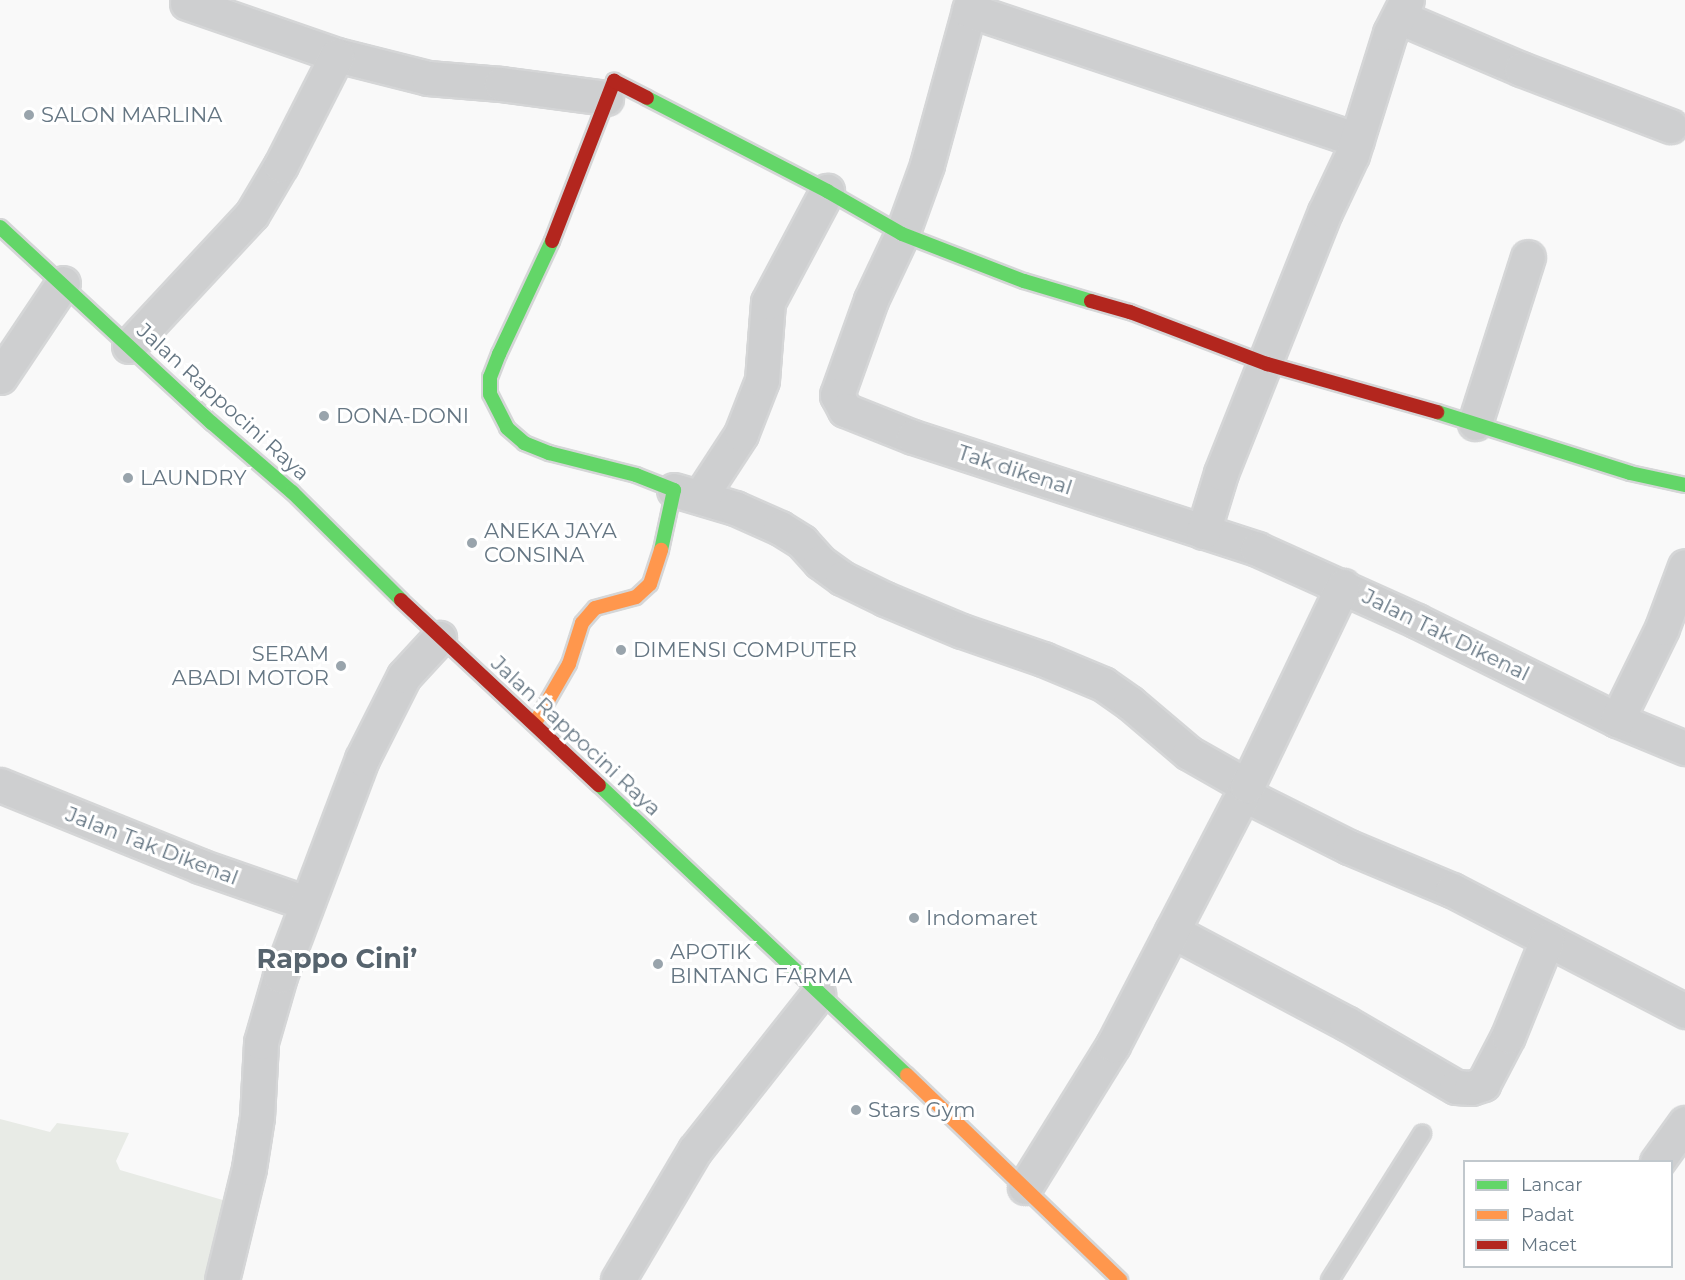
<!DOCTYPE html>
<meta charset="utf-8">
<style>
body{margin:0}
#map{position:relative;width:1685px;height:1280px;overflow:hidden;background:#f9f9f9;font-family:Montserrat,sans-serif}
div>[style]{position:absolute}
.green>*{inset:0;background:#e8ebe6}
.roads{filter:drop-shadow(2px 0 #d5d6d7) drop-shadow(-2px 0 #d5d6d7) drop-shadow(0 2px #d5d6d7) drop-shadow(0 -2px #d5d6d7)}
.lane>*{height:16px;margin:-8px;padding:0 8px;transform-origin:8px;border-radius:8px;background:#cecfd0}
.street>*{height:33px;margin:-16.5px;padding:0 16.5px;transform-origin:16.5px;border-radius:16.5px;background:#cecfd0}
.fast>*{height:14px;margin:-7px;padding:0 7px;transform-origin:7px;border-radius:7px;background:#63d668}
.slow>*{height:14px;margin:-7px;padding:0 7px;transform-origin:7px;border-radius:7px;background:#ff974d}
.jam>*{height:14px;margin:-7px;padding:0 7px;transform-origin:7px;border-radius:7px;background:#b3261e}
.dots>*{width:16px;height:16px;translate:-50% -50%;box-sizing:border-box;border:3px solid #fff;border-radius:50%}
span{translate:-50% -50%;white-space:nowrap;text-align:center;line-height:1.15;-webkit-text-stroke:6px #fff;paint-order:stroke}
.poi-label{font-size:21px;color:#657683}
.left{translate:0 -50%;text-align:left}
.right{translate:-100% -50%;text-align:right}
.street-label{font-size:21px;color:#657683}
.district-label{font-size:27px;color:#57646e;font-weight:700}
.legend{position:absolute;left:1463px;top:1160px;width:210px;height:108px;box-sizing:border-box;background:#fff;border:2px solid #c1c8cd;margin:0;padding:8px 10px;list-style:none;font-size:18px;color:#657683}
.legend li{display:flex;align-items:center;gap:12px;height:30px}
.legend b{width:30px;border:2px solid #c1c8cd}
</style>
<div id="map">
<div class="green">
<div style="clip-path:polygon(0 1119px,50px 1132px,57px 1123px,129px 1133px,116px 1161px,120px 1170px,233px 1203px,215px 1280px,0 1280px)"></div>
</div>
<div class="roads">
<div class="lane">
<div style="left:1330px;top:1280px;width:173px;rotate:-57.8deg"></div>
</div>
<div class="street">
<div style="left:972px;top:0;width:171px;rotate:105.3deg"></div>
<div style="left:927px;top:165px;width:73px;rotate:109.9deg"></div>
<div style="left:902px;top:234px;width:73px;rotate:115.2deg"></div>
<div style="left:871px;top:300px;width:101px;rotate:109.7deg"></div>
<div style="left:837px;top:395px;width:17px;rotate:62deg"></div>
<div style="left:845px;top:410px;width:73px;rotate:21.7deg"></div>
<div style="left:913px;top:437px;width:362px;rotate:18deg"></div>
<div style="left:1257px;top:549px;width:175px;rotate:24.2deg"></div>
<div style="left:1417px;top:621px;width:223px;rotate:26.3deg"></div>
<div style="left:1617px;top:720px;width:74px;rotate:22.4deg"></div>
<div style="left:187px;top:3px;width:159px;rotate:19.1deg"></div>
<div style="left:337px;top:55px;width:94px;rotate:14.2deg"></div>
<div style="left:428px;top:78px;width:73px;rotate:4.7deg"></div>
<div style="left:501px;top:84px;width:106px;rotate:7.6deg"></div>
<div style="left:969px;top:10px;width:409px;rotate:18.5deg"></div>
<div style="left:1399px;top:17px;width:133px;rotate:23.1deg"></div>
<div style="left:1521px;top:69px;width:160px;rotate:20.9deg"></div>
<div style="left:129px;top:346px;width:180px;rotate:-47deg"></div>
<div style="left:252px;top:214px;width:57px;rotate:-59.4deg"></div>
<div style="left:281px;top:165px;width:123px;rotate:-63deg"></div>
<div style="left:0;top:377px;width:113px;rotate:-56.2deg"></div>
<div style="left:1475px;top:423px;width:174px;rotate:-72.3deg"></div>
<div style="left:674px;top:490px;width:64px;rotate:16.4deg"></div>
<div style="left:735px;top:508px;width:49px;rotate:24deg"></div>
<div style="left:780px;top:528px;width:26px;rotate:32deg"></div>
<div style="left:802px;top:542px;width:27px;rotate:48deg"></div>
<div style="left:820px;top:562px;width:27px;rotate:36deg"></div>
<div style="left:842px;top:578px;width:48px;rotate:26deg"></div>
<div style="left:885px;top:599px;width:83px;rotate:22.6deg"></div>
<div style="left:962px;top:631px;width:86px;rotate:19.1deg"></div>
<div style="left:1043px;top:659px;width:65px;rotate:22.6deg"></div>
<div style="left:1103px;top:684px;width:33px;rotate:35deg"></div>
<div style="left:1130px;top:703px;width:77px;rotate:40.3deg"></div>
<div style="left:1189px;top:753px;width:67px;rotate:29.6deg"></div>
<div style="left:700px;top:497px;width:75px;rotate:-56.9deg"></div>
<div style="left:741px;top:434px;width:58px;rotate:-68.7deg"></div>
<div style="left:762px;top:380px;width:78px;rotate:-85.6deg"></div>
<div style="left:768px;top:302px;width:126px;rotate:-62deg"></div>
<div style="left:1203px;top:532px;width:62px;rotate:-73deg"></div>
<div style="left:1221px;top:473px;width:281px;rotate:-68.3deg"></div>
<div style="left:1325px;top:212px;width:63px;rotate:-64.7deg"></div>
<div style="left:1352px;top:155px;width:128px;rotate:-72.7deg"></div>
<div style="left:1390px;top:33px;width:37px;rotate:-63deg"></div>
<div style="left:1617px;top:720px;width:102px;rotate:-63.9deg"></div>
<div style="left:1662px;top:628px;width:66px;rotate:-69.6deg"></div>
<div style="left:0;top:785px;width:216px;rotate:22deg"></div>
<div style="left:200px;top:866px;width:112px;rotate:19.2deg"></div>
<div style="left:1243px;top:794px;width:119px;rotate:26.6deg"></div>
<div style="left:1349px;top:847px;width:112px;rotate:22.7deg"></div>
<div style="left:1452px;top:890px;width:263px;rotate:27.4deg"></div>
<div style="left:1172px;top:931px;width:197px;rotate:27.9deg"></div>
<div style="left:1346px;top:1023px;width:127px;rotate:30.2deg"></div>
<div style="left:1456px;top:1087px;width:15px;rotate:4deg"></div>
<div style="left:1471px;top:1088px;width:13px;rotate:-18deg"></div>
<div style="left:1483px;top:1084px;width:54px;rotate:-62.5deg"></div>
<div style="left:1508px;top:1036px;width:104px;rotate:-67.9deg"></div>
<div style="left:1657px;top:1162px;width:48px;rotate:-54.3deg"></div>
<div style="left:1025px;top:1187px;width:167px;rotate:-58.2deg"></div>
<div style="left:1113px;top:1045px;width:292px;rotate:-62.6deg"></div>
<div style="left:1247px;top:786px;width:222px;rotate:-64.4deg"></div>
<div style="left:222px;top:1280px;width:115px;rotate:-76.4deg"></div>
<div style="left:249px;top:1168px;width:52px;rotate:-81.1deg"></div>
<div style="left:257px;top:1117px;width:75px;rotate:-86.9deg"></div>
<div style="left:261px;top:1042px;width:69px;rotate:-73.9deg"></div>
<div style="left:280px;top:976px;width:232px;rotate:-69.3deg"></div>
<div style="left:362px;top:759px;width:93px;rotate:-63.2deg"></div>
<div style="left:404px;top:676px;width:52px;rotate:-47.4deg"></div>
<div style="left:618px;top:1280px;width:151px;rotate:-59.4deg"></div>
<div style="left:695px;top:1150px;width:199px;rotate:-51.7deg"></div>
</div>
<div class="fast">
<div style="left:647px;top:98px;width:203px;rotate:27.3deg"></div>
<div style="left:827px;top:191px;width:86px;rotate:29.8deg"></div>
<div style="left:902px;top:234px;width:131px;rotate:21.1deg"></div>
<div style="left:1024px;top:281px;width:70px;rotate:16.6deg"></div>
<div style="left:0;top:227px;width:289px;rotate:42.8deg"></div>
<div style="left:212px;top:423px;width:106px;rotate:40.8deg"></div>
<div style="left:292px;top:492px;width:153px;rotate:44.7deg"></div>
<div style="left:552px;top:241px;width:125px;rotate:115.1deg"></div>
<div style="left:499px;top:354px;width:25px;rotate:111deg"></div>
<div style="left:490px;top:377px;width:17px;rotate:90deg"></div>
<div style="left:490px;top:394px;width:38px;rotate:63deg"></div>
<div style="left:507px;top:428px;width:23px;rotate:41deg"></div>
<div style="left:524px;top:443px;width:27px;rotate:22deg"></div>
<div style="left:549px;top:453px;width:90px;rotate:14.2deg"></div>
<div style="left:636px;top:475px;width:41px;rotate:21.5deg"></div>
<div style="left:674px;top:490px;width:61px;rotate:102.2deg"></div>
<div style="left:1437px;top:412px;width:202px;rotate:17.5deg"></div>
<div style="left:1630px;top:473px;width:56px;rotate:12.3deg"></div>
<div style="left:599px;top:785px;width:423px;rotate:43.3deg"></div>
</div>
<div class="slow">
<div style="left:535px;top:723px;width:68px;rotate:-60deg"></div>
<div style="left:569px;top:664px;width:43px;rotate:-72.4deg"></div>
<div style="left:582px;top:623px;width:20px;rotate:-49deg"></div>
<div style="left:595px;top:608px;width:42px;rotate:-15deg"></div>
<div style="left:636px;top:597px;width:19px;rotate:-43deg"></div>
<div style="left:650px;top:584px;width:36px;rotate:-72deg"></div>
<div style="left:907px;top:1075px;width:296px;rotate:43.9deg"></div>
</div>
<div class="jam">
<div style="left:552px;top:241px;width:172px;rotate:-68.8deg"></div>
<div style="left:614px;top:81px;width:37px;rotate:27deg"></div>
<div style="left:1091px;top:301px;width:41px;rotate:15.8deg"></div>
<div style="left:1130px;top:312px;width:147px;rotate:20.8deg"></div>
<div style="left:1267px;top:364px;width:177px;rotate:15.8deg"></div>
<div style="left:401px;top:600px;width:271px;rotate:43.1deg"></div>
</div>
</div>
<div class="dots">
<div style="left:29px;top:115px;background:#99a4ac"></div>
<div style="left:324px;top:416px;background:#99a4ac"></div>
<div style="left:128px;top:478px;background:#99a4ac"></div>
<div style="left:472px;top:543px;background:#99a4ac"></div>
<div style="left:621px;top:650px;background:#99a4ac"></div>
<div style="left:341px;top:666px;background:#99a4ac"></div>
<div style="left:914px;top:918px;background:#99a4ac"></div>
<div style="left:658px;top:964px;background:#99a4ac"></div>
<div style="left:856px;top:1110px;background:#99a4ac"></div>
</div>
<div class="poi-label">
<span class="left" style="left:41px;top:115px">SALON MARLINA</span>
<span class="left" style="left:336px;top:416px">DONA-DONI</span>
<span class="left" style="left:140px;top:478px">LAUNDRY</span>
<span class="left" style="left:484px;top:543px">ANEKA JAYA<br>CONSINA</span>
<span class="left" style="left:633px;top:650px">DIMENSI COMPUTER</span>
<span class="right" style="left:329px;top:666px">SERAM<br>ABADI MOTOR</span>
<span class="left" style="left:926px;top:918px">Indomaret</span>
<span class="left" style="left:670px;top:964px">APOTIK<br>BINTANG FARMA</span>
<span class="left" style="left:868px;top:1110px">Stars Gym</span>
</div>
<div class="street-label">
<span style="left:223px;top:402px;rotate:42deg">Jalan Rappocini Raya</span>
<span style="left:1015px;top:470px;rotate:18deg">Tak dikenal</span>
<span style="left:1446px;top:635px;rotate:26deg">Jalan Tak Dikenal</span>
<span style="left:576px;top:736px;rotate:43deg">Jalan Rappocini Raya</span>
<span style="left:152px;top:846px;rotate:21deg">Jalan Tak Dikenal</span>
</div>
<div class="district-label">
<span style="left:337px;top:959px">Rappo Ciniʼ</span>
</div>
<ul class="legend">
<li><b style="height:8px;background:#63d668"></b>Lancar</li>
<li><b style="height:8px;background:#ff974d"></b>Padat</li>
<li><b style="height:8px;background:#b3261e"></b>Macet</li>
</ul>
</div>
